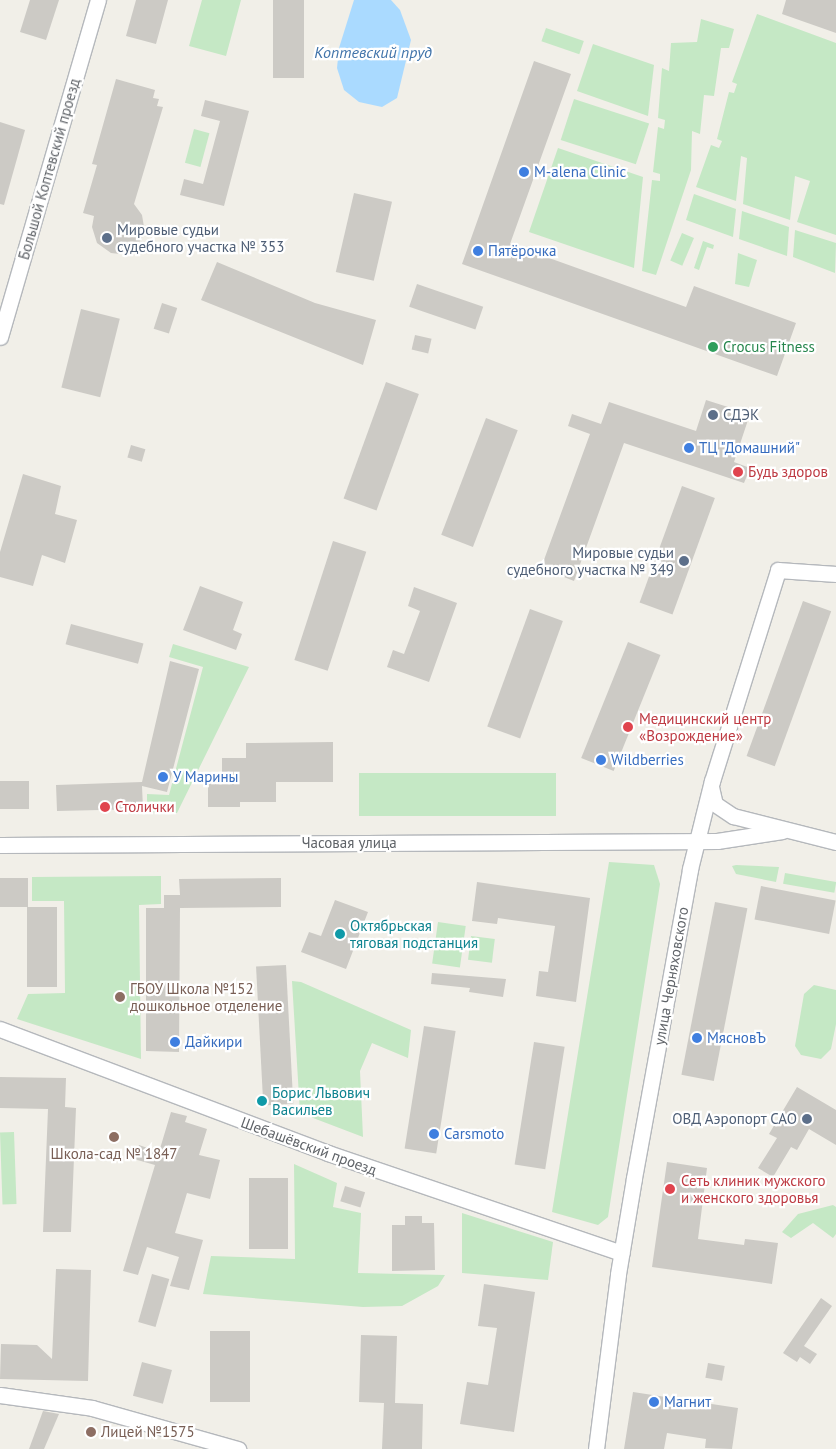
<!DOCTYPE html>
<meta charset="utf-8">
<style>
body{margin:0}
#map{position:relative;width:836px;height:1449px;overflow:hidden;background:#f1efe8;font-family:"PT Sans",sans-serif}
div>[style]{position:absolute}
.green>*{inset:0;background:#c5e8c5;transform-origin:0 0}
.water>*{inset:0;background:#aadaff}
.building>*{inset:0;background:#cccac5;transform-origin:0 0}
.roads{filter:drop-shadow(1px 0 #b5b8bc) drop-shadow(-1px 0 #b5b8bc) drop-shadow(0 1px #b5b8bc) drop-shadow(0 -1px #b5b8bc)}
.minor>*{height:15px;margin:-7.5px;padding:0 7.5px;transform-origin:7.5px;border-radius:7.5px;background:#fff}
.dots>*{width:14px;height:14px;translate:-50% -50%;box-sizing:border-box;border:2px solid #fff;border-radius:50%}
span{translate:-50% -50%;white-space:nowrap;text-align:center;line-height:1.15;-webkit-text-stroke:4.5px #fff;paint-order:stroke}
.street-label{font-size:15px;color:#5f6368}
.shop-label{font-size:15px;color:#366cbe}
.left{translate:0 -50%;text-align:left}
.service-label{font-size:15px;color:#4e5e75}
.right{translate:-100% -50%;text-align:right}
.leisure-label{font-size:15px;color:#27864d}
.health-label{font-size:15px;color:#be3a42}
.culture-label{font-size:15px;color:#0d838f}
.education-label{font-size:15px;color:#785e54}
.water-label{font-size:16px;color:#4174aa;font-style:italic}
</style>
<div id="map">
<div class="green">
<div style="clip-path:polygon(202px 0,241px 0,226px 56px,189px 46px)"></div>
<div style="clip-path:polygon(757px 14px,836px 43px,836px 235px,797px 222px,810px 181px,795px 176px,790px 220px,743px 204px,747px 158px,741px 156px,736px 201px,696px 187px,711px 145px,719px 148px,722px 141px,717px 139px,729px 92px,734px 93px,737px 84px,732px 82px)"></div>
<div style="clip-path:polygon(701px 19px,734px 29px,729px 48px,721px 48px,714px 96px,704px 95px,700px 134px,692px 131px,691px 170px,656px 275px,642px 271px,652px 180px,660px 181px,660px 174px,653px 172px,658px 127px,664px 129px,665px 120px,658px 118px,662px 68px,669px 71px,671px 43px,697px 42px)"></div>
<div style="left:546px;top:28px;width:40px;height:14px;rotate:19deg"></div>
<div style="clip-path:polygon(593px 44px,654px 65px,648px 116px,577px 91px)"></div>
<div style="left:574px;top:99px;width:79px;height:43px;rotate:18deg"></div>
<div style="left:194px;top:129px;width:16px;height:35px;rotate:15deg"></div>
<div style="clip-path:polygon(558px 148px,643px 177px,634px 268px,529px 232px)"></div>
<div style="clip-path:polygon(694px 194px,736px 209px,733px 237px,686px 220px)"></div>
<div style="clip-path:polygon(742px 211px,789px 227px,787px 256px,739px 239px)"></div>
<div style="clip-path:polygon(795px 230px,836px 243px,835px 273px,793px 257px)"></div>
<div style="left:682px;top:233px;width:13px;height:30px;rotate:23deg"></div>
<div style="clip-path:polygon(703px 241px,714px 245px,713px 249px,707px 247px,699px 270px,694px 268px)"></div>
<div style="clip-path:polygon(738px 253px,757px 260px,749px 287px,735px 284px)"></div>
<div style="clip-path:polygon(173px 644px,249px 667px,177px 813px,147px 812px,147px 794px,169px 795px,203px 667px,169px 657px)"></div>
<div style="left:359px;top:773px;width:197px;height:43px"></div>
<div style="clip-path:polygon(609px 862px,654px 865px,660px 884px,608px 1217px,598px 1225px,552px 1212px)"></div>
<div style="clip-path:polygon(736px 865px,779px 867px,776px 882px,736px 874px,732px 866px)"></div>
<div style="left:785px;top:873px;width:52px;height:11px;rotate:10deg"></div>
<div style="clip-path:polygon(161px 876px,161px 904px,139px 905px,141px 1059px,17px 1019px,28px 994px,65px 993px,64px 901px,32px 901px,32px 877px)"></div>
<div style="left:438px;top:922px;width:28px;height:42px;rotate:8deg"></div>
<div style="left:471px;top:936px;width:24px;height:24px;rotate:7deg"></div>
<div style="clip-path:polygon(292px 981px,301px 982px,411px 1030px,408px 1058px,372px 1043px,360px 1071px,363px 1137px,300px 1113px)"></div>
<div style="clip-path:polygon(814px 985px,836px 990px,836px 1024px,831px 1049px,821px 1059px,801px 1055px,795px 1046px,804px 994px)"></div>
<div style="left:14px;top:1132px;width:72px;height:14px;rotate:88deg"></div>
<div style="clip-path:polygon(294px 1164px,337px 1183px,333px 1207px,361px 1213px,358px 1273px,445px 1275px,438px 1286px,402px 1306px,363px 1307px,203px 1294px,211px 1256px,295px 1259px)"></div>
<div style="clip-path:polygon(833px 1205px,836px 1207px,836px 1234px,833px 1238px,813px 1223px,791px 1238px,782px 1232px,798px 1214px)"></div>
<div style="clip-path:polygon(462px 1213px,553px 1242px,548px 1280px,462px 1273px)"></div>
</div>
<div class="water">
<div style="clip-path:polygon(354px 0,391px 0,400px 10px,411px 40px,397px 98px,382px 107px,359px 102px,344px 90px,337px 68px,339px 48px)"></div>
</div>
<div class="building">
<div style="clip-path:polygon(30px 0,59px 0,46px 40px,20px 32px)"></div>
<div style="clip-path:polygon(136px 0,168px 0,156px 44px,126px 36px)"></div>
<div style="left:273px;top:0;width:31px;height:78px"></div>
<div style="clip-path:polygon(786px 0,836px 0,836px 33px,782px 14px)"></div>
<div style="clip-path:polygon(534px 61px,571px 74px,510px 244px,686px 307px,694px 286px,796px 323px,777px 376px,462px 264px)"></div>
<div style="clip-path:polygon(116px 79px,155px 90px,153px 98px,159px 99px,157px 106px,163px 107px,134px 204px,142px 215px,145px 233px,136px 247px,120px 254px,111px 253px,97px 243px,92px 227px,94px 216px,83px 213px,97px 165px,92px 164px)"></div>
<div style="clip-path:polygon(205px 100px,249px 111px,224px 206px,180px 195px,184px 179px,203px 184px,220px 121px,201px 116px)"></div>
<div style="clip-path:polygon(0 122px,25px 130px,4px 205px,0 204px)"></div>
<div style="left:354px;top:193px;width:39px;height:81px;rotate:13deg"></div>
<div style="clip-path:polygon(217px 262px,315px 303px,376px 320px,363px 365px,201px 300px)"></div>
<div style="left:417px;top:284px;width:70px;height:24px;rotate:19deg"></div>
<div style="left:162px;top:303px;width:16px;height:27px;rotate:18deg"></div>
<div style="left:81px;top:309px;width:40px;height:81px;rotate:14deg"></div>
<div style="left:415px;top:335px;width:17px;height:15px;rotate:13deg"></div>
<div style="left:386px;top:382px;width:35px;height:124px;rotate:20deg"></div>
<div style="clip-path:polygon(706px 400px,750px 414px,734px 462px,750px 468px,744px 483px,624px 443px,574px 581px,541px 568px,590px 434px,568px 426px,572px 414px,601px 424px,609px 402px,696px 431px)"></div>
<div style="left:486px;top:418px;width:34px;height:125px;rotate:21deg"></div>
<div style="left:131px;top:445px;width:15px;height:13px;rotate:16deg"></div>
<div style="clip-path:polygon(23px 474px,61px 486px,55px 514px,77px 520px,65px 563px,42px 555px,33px 586px,0 577px,0 552px)"></div>
<div style="left:682px;top:486px;width:35px;height:124px;rotate:20deg"></div>
<div style="left:333px;top:541px;width:35px;height:125px;rotate:18deg"></div>
<div style="clip-path:polygon(200px 586px,243px 602px,233px 630px,242px 634px,236px 650px,183px 630px)"></div>
<div style="clip-path:polygon(414px 587px,457px 603px,429px 682px,387px 667px,393px 650px,404px 654px,420px 611px,408px 606px)"></div>
<div style="left:803px;top:601px;width:30px;height:165px;rotate:20deg"></div>
<div style="left:530px;top:609px;width:35px;height:125px;rotate:20deg"></div>
<div style="left:71px;top:624px;width:75px;height:21px;rotate:15deg"></div>
<div style="left:628px;top:642px;width:35px;height:125px;rotate:22deg"></div>
<div style="clip-path:polygon(170px 661px,199px 669px,167px 792px,142px 786px,143px 809px,57px 811px,56px 785px,142px 782px)"></div>
<div style="clip-path:polygon(333px 742px,333px 782px,276px 782px,276px 802px,240px 802px,240px 807px,208px 807px,208px 779px,222px 779px,222px 758px,246px 758px,246px 743px)"></div>
<div style="left:0;top:781px;width:29px;height:28px"></div>
<div style="left:0;top:878px;width:28px;height:29px"></div>
<div style="clip-path:polygon(281px 878px,281px 907px,180px 908px,179px 1052px,146px 1051px,146px 908px,164px 908px,164px 895px,180px 895px,179px 879px)"></div>
<div style="clip-path:polygon(477px 882px,590px 898px,576px 1002px,536px 996px,539px 971px,548px 972px,555px 926px,498px 918px,497px 924px,472px 921px)"></div>
<div style="left:761px;top:886px;width:76px;height:34px;rotate:11deg"></div>
<div style="clip-path:polygon(335px 900px,368px 912px,346px 969px,301px 952px,309px 932px,321px 936px)"></div>
<div style="left:715px;top:902px;width:33px;height:176px;rotate:11deg"></div>
<div style="left:27px;top:907px;width:30px;height:80px"></div>
<div style="left:286px;top:965px;width:139px;height:30px;rotate:87deg"></div>
<div style="clip-path:polygon(432px 973px,506px 979px,503px 997px,469px 992px,470px 988px,431px 984px)"></div>
<div style="left:424px;top:1026px;width:32px;height:124px;rotate:9deg"></div>
<div style="left:534px;top:1042px;width:31px;height:124px;rotate:9deg"></div>
<div style="clip-path:polygon(0 1077px,66px 1078px,65px 1107px,76px 1108px,71px 1232px,43px 1232px,48px 1109px,0 1108px)"></div>
<div style="clip-path:polygon(797px 1087px,836px 1110px,836px 1145px,809px 1129px,797px 1150px,791px 1147px,773px 1177px,758px 1168px,777px 1138px,769px 1134px)"></div>
<div style="clip-path:polygon(171px 1112px,187px 1116px,185px 1122px,207px 1129px,199px 1155px,220px 1160px,210px 1199px,187px 1193px,175px 1233px,203px 1240px,189px 1290px,170px 1286px,179px 1257px,147px 1247px,138px 1275px,123px 1271px,155px 1165px,134px 1159px,139px 1145px,159px 1152px)"></div>
<div style="clip-path:polygon(667px 1162px,707px 1168px,698px 1239px,744px 1245px,745px 1239px,778px 1243px,772px 1284px,652px 1267px)"></div>
<div style="left:249px;top:1178px;width:39px;height:71px"></div>
<div style="left:345px;top:1186px;width:21px;height:16px;rotate:17deg"></div>
<div style="clip-path:polygon(405px 1216px,422px 1216px,422px 1223px,434px 1223px,435px 1270px,392px 1271px,392px 1225px,405px 1225px)"></div>
<div style="clip-path:polygon(56px 1269px,91px 1270px,88px 1381px,0 1379px,1px 1344px,37px 1345px,52px 1359px)"></div>
<div style="left:152px;top:1274px;width:18px;height:50px;rotate:16deg"></div>
<div style="clip-path:polygon(484px 1284px,535px 1292px,514px 1432px,460px 1424px,467px 1382px,488px 1385px,497px 1328px,478px 1326px)"></div>
<div style="clip-path:polygon(821px 1298px,832px 1306px,804px 1346px,817px 1354px,810px 1364px,800px 1357px,797px 1362px,783px 1353px)"></div>
<div style="left:210px;top:1331px;width:40px;height:71px"></div>
<div style="clip-path:polygon(361px 1335px,397px 1336px,395px 1403px,423px 1404px,422px 1449px,382px 1449px,384px 1403px,359px 1402px)"></div>
<div style="left:142px;top:1362px;width:31px;height:35px;rotate:15deg"></div>
<div style="left:708px;top:1363px;width:17px;height:15px;rotate:10deg"></div>
<div style="clip-path:polygon(633px 1392px,738px 1408px,732px 1449px,705px 1448px,706px 1439px,667px 1433px,664px 1449px,624px 1449px)"></div>
<div style="clip-path:polygon(43px 1411px,59px 1414px,44px 1449px,29px 1449px)"></div>
</div>
<div class="roads">
<div class="minor">
<div style="left:0;top:337px;width:351px;rotate:-73.8deg"></div>
<div style="left:711px;top:787px;width:17px;rotate:77deg"></div>
<div style="left:715px;top:804px;width:22px;rotate:34deg"></div>
<div style="left:733px;top:816px;width:106px;rotate:14.2deg"></div>
<div style="left:0;top:845px;width:717px;rotate:-0.32deg"></div>
<div style="left:717px;top:841px;width:66px;rotate:-8.7deg"></div>
<div style="left:0;top:1029px;width:351px;rotate:20.7deg"></div>
<div style="left:328px;top:1153px;width:310px;rotate:18.8deg"></div>
<div style="left:0;top:1395px;width:93px;rotate:8deg"></div>
<div style="left:92px;top:1408px;width:152px;rotate:15.7deg"></div>
<div style="left:596px;top:1449px;width:176px;rotate:-82.8deg"></div>
<div style="left:618px;top:1274px;width:97px;rotate:-80.5deg"></div>
<div style="left:634px;top:1178px;width:314px;rotate:-79.7deg"></div>
<div style="left:690px;top:869px;width:91px;rotate:-76deg"></div>
<div style="left:712px;top:781px;width:221px;rotate:-72.6deg"></div>
<div style="left:778px;top:570px;width:58px;rotate:3.9deg"></div>
</div>
</div>
<div class="dots">
<div style="left:524px;top:172px;background:#3f7fe0"></div>
<div style="left:107px;top:238px;background:#5c6f8a"></div>
<div style="left:478px;top:251px;background:#3f7fe0"></div>
<div style="left:713px;top:347px;background:#2e9e5b"></div>
<div style="left:713px;top:415px;background:#5c6f8a"></div>
<div style="left:689px;top:448px;background:#3f7fe0"></div>
<div style="left:738px;top:472px;background:#e0444e"></div>
<div style="left:684px;top:561px;background:#5c6f8a"></div>
<div style="left:628px;top:727px;background:#e0444e"></div>
<div style="left:601px;top:760px;background:#3f7fe0"></div>
<div style="left:163px;top:777px;background:#3f7fe0"></div>
<div style="left:105px;top:807px;background:#e0444e"></div>
<div style="left:340px;top:934px;background:#0f9aa8"></div>
<div style="left:120px;top:997px;background:#8d6e63"></div>
<div style="left:697px;top:1038px;background:#3f7fe0"></div>
<div style="left:175px;top:1042px;background:#3f7fe0"></div>
<div style="left:262px;top:1101px;background:#0f9aa8"></div>
<div style="left:807px;top:1119px;background:#5c6f8a"></div>
<div style="left:434px;top:1134px;background:#3f7fe0"></div>
<div style="left:114px;top:1137px;background:#8d6e63"></div>
<div style="left:670px;top:1189px;background:#e0444e"></div>
<div style="left:654px;top:1402px;background:#3f7fe0"></div>
<div style="left:91px;top:1432px;background:#8d6e63"></div>
</div>
<div class="street-label">
<span style="left:49px;top:169px;rotate:-74deg">Большой Коптевский проезд</span>
<span style="left:349px;top:843px">Часовая улица</span>
<span style="left:671px;top:976px;rotate:-80deg">улица Черняховского</span>
<span style="left:309px;top:1146px;rotate:20deg">Шебашёвский проезд</span>
</div>
<div class="shop-label">
<span class="left" style="left:534px;top:172px">M-alena Clinic</span>
<span class="left" style="left:488px;top:251px">Пятёрочка</span>
<span class="left" style="left:699px;top:448px">ТЦ "Домашний"</span>
<span class="left" style="left:611px;top:760px">Wildberries</span>
<span class="left" style="left:173px;top:777px">У Марины</span>
<span class="left" style="left:707px;top:1038px">МясновЪ</span>
<span class="left" style="left:185px;top:1042px">Дайкири</span>
<span class="left" style="left:444px;top:1134px">Carsmoto</span>
<span class="left" style="left:664px;top:1402px">Магнит</span>
</div>
<div class="service-label">
<span class="left" style="left:117px;top:238px">Мировые судьи<br>судебного участка № 353</span>
<span class="left" style="left:723px;top:415px">СДЭК</span>
<span class="right" style="left:674px;top:561px">Мировые судьи<br>судебного участка № 349</span>
<span class="right" style="left:797px;top:1119px">ОВД Аэропорт САО</span>
</div>
<div class="leisure-label">
<span class="left" style="left:723px;top:347px">Crocus Fitness</span>
</div>
<div class="health-label">
<span class="left" style="left:748px;top:472px">Будь здоров</span>
<span class="left" style="left:639px;top:727px">Медицинский центр<br>«Возрождение»</span>
<span class="left" style="left:115px;top:807px">Столички</span>
<span class="left" style="left:681px;top:1189px">Сеть клиник мужского<br>и женского здоровья</span>
</div>
<div class="culture-label">
<span class="left" style="left:350px;top:934px">Октябрьская<br>тяговая подстанция</span>
<span class="left" style="left:272px;top:1101px">Борис Львович<br>Васильев</span>
</div>
<div class="education-label">
<span class="left" style="left:130px;top:997px">ГБОУ Школа №152<br>дошкольное отделение</span>
<span style="left:114px;top:1154px">Школа-сад № 1847</span>
<span class="left" style="left:101px;top:1432px">Лицей №1575</span>
</div>
<div class="water-label">
<span style="left:373px;top:52px">Коптевский пруд</span>
</div>
</div>
